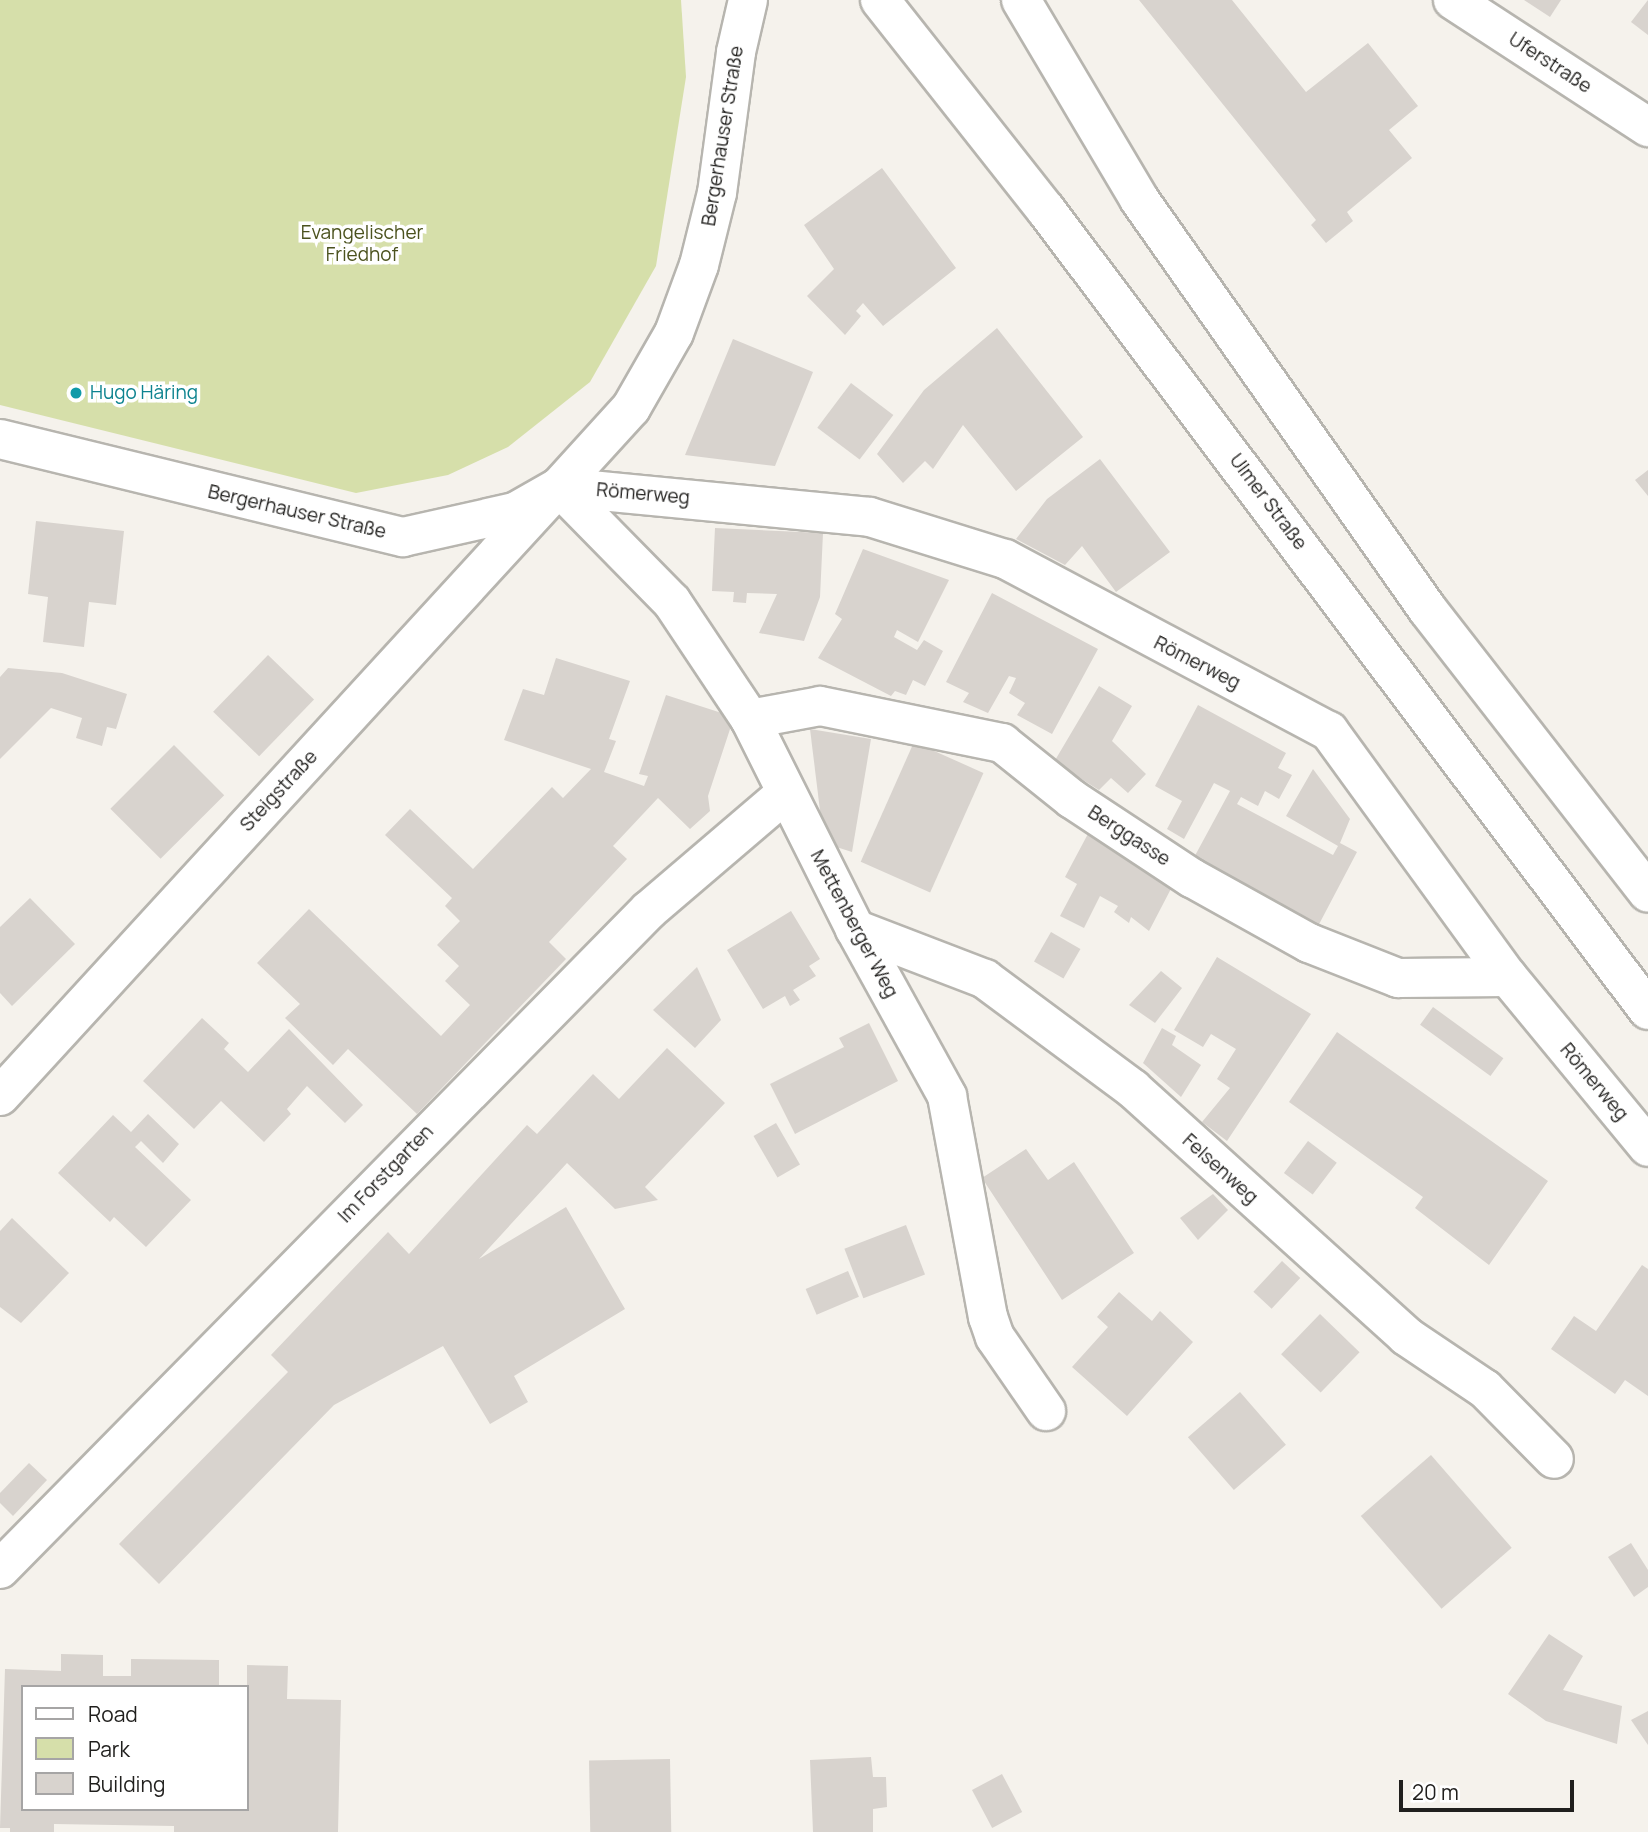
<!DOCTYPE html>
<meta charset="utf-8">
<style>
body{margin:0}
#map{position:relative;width:1648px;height:1832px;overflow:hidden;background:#f5f2ec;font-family:Manrope,sans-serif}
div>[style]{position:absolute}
.green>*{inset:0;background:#d6dfaa}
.building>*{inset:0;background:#d8d3ce;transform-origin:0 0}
.roads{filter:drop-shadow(2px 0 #b7b5af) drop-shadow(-2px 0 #b7b5af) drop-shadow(0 2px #b7b5af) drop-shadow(0 -2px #b7b5af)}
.minor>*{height:38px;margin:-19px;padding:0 19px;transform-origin:19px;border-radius:19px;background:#fff}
.major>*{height:38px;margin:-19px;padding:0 19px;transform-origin:19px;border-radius:19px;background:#fff}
.dots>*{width:19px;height:19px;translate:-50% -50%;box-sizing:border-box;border:4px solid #fff;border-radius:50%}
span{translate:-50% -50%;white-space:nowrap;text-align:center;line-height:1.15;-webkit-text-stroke:7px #fff;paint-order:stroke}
.street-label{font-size:19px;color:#201f1d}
.park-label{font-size:19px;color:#4b521e}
.culture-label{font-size:19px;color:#0d838f}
.left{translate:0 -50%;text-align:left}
.legend{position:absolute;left:21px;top:1685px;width:228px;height:126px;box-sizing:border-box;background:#fff;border:2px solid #a6a5a5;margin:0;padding:9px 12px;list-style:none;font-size:21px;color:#201f1d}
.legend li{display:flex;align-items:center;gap:14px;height:35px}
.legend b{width:35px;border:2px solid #a6a5a5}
.scale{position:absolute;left:1399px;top:1780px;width:175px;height:32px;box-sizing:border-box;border:4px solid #201f1d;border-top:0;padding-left:9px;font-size:21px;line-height:24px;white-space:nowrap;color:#201f1d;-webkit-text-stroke:5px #fff;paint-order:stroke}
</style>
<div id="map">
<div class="green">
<div style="clip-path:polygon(0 0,681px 0,686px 77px,656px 266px,590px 382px,508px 447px,448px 475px,356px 493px,0 405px)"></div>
</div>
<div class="building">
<div style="clip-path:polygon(1139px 0,1232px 0,1306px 92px,1368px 43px,1418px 106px,1389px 130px,1412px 158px,1347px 212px,1353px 221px,1326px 243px,1311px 225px,1316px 220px)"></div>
<div style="clip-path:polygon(1524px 0,1561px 0,1550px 17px)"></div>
<div style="clip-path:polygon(1648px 0,1648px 35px,1631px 22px)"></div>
<div style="clip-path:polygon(882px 168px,956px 268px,883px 326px,863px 303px,856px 311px,861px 316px,845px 335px,807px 296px,834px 269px,804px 225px)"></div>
<div style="clip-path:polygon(997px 328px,1083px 437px,1016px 491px,963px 425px,933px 469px,925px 461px,903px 483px,877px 454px,924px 390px)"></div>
<div style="clip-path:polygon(733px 339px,813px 372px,775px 466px,685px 455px)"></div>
<div style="left:851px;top:383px;width:53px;height:56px;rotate:37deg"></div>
<div style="clip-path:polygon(1100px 459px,1170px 552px,1116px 592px,1082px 546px,1065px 565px,1016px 539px,1047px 499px)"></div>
<div style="clip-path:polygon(1648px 470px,1648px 496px,1635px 480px)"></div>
<div style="clip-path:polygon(36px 521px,124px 531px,116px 605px,89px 602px,84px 647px,43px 642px,48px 597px,28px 594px)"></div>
<div style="clip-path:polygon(715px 528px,823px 533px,820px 597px,804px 641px,759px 633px,777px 594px,747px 593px,746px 603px,733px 602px,734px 592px,712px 591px)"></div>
<div style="clip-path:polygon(863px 549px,949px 580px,918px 642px,897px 630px,894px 637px,917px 650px,924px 640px,943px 651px,925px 686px,913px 680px,906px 695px,895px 691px,891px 696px,818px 658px,842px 619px,835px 614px)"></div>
<div style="clip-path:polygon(992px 593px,1098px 649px,1052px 734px,1017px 715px,1025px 703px,1009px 693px,1016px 678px,1009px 676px,988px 713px,963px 702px,969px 693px,946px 682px)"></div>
<div style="left:268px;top:655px;width:64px;height:79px;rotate:44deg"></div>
<div style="clip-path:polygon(556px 658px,630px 681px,609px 739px,616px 741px,604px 772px,644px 786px,648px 776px,639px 774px,666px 695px,734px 717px,708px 796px,710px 811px,690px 829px,658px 798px,613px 846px,627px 859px,549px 942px,566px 959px,417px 1114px,348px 1049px,333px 1065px,285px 1018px,300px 1004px,257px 963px,309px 909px,441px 1036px,470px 1005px,445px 981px,459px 966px,437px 945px,460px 921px,445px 906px,452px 898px,385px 835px,410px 809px,473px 869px,552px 787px,563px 798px,591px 769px,504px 740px,523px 689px,544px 695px)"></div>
<div style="clip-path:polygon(8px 668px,62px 673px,127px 694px,116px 729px,107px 727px,102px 746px,76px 738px,82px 718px,51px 708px,0 759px,0 677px)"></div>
<div style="clip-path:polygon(1099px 686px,1132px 706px,1112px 741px,1146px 774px,1128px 793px,1111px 778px,1099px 790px,1054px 762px)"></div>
<div style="clip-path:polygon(1198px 705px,1286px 753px,1278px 768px,1292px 775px,1279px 799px,1265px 791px,1258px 806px,1241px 797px,1237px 804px,1333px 855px,1338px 846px,1286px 816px,1313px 769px,1350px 819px,1340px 843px,1357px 852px,1316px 930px,1191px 863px,1230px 791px,1214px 783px,1184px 839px,1167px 829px,1182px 801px,1155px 786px)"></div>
<div style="clip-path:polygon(810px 729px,871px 739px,852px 852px,827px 844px,823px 835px)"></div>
<div style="left:914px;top:742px;width:76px;height:131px;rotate:24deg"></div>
<div style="left:174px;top:745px;width:71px;height:90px;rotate:45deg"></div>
<div style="clip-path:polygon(1090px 830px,1174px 883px,1149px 931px,1131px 917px,1129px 923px,1114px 912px,1118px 906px,1100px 896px,1084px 928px,1060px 916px,1077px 884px,1065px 877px)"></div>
<div style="clip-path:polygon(30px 898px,75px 944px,12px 1006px,0 993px,0 927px)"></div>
<div style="clip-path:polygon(791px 911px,820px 959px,809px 966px,816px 976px,793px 990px,800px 1000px,790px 1006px,785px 996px,763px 1009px,727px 950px)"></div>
<div style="left:1051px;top:932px;width:34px;height:34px;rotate:30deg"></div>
<div style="clip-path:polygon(1217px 957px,1311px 1014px,1227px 1141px,1202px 1122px,1230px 1088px,1217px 1079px,1236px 1049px,1211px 1034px,1203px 1047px,1174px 1030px)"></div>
<div style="clip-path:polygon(697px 967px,721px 1020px,695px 1048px,653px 1010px)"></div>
<div style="clip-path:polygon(1161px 971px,1182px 988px,1155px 1023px,1129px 1005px)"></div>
<div style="left:1433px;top:1007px;width:87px;height:22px;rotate:36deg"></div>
<div style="clip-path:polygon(202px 1018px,229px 1043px,224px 1049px,248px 1072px,289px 1029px,363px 1105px,345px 1123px,307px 1086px,287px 1109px,291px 1114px,264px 1142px,221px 1101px,194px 1129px,143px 1081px)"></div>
<div style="clip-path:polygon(869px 1023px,898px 1081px,795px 1134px,770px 1084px,844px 1047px,839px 1038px)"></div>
<div style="clip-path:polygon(1162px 1028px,1176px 1036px,1172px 1045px,1201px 1065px,1181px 1097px,1143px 1063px)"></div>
<div style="clip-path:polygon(1337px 1032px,1548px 1181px,1489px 1265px,1415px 1208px,1423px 1197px,1289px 1102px)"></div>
<div style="clip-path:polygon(667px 1048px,725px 1103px,645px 1187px,658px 1200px,615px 1209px,567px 1163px,479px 1259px,566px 1207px,625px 1309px,514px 1376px,528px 1402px,490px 1424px,443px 1346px,334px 1405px,159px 1584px,119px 1544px,288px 1372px,271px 1355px,388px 1232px,409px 1254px,527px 1125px,537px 1134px,593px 1074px,619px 1099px)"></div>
<div style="clip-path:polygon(148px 1114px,179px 1144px,163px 1163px,141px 1141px,135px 1147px,191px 1200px,146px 1247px,114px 1217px,110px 1222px,58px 1173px,113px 1115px,131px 1132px)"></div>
<div style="left:776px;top:1123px;width:48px;height:26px;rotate:60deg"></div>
<div style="left:1308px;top:1141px;width:36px;height:40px;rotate:37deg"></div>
<div style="clip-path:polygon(1026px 1149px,1048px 1180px,1074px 1162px,1134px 1253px,1062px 1300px,982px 1178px)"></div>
<div style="clip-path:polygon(1213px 1194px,1228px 1210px,1198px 1240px,1180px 1218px)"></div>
<div style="clip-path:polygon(12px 1218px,69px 1273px,21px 1323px,0 1307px,0 1231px)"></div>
<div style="left:906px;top:1225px;width:53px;height:66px;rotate:69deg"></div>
<div style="left:1282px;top:1261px;width:25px;height:42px;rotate:43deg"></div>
<div style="clip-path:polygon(1642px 1265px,1648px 1269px,1648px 1396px,1625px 1380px,1615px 1394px,1551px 1349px,1574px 1316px,1596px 1331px)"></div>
<div style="left:848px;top:1271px;width:28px;height:46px;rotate:67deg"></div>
<div style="clip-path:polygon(1119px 1292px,1152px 1321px,1160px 1311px,1193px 1342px,1127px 1416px,1072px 1367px,1108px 1327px,1097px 1317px)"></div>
<div style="left:1320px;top:1314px;width:55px;height:56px;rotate:44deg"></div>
<div style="left:1240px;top:1392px;width:70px;height:69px;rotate:49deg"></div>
<div style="left:1431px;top:1455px;width:123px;height:93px;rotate:49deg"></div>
<div style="clip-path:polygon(29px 1463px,47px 1480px,13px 1516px,0 1503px,0 1493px)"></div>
<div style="clip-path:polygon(1631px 1543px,1648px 1570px,1648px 1587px,1634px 1597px,1608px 1557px)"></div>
<div style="clip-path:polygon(1549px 1634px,1583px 1656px,1563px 1690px,1622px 1706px,1617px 1744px,1546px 1721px,1508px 1694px)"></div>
<div style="clip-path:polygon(61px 1654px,103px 1655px,103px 1676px,131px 1676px,131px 1659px,219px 1660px,219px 1687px,23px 1687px,23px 1809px,247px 1809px,247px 1665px,288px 1666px,287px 1699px,341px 1700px,338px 1832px,174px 1832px,174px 1826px,54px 1824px,54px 1832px,10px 1832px,10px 1828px,0 1828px,5px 1669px,61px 1671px)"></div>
<div style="clip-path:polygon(1648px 1711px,1648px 1745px,1631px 1720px)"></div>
<div style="clip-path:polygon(871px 1757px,873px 1777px,886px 1777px,887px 1807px,873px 1809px,873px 1832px,813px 1832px,810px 1760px)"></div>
<div style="left:670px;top:1759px;width:73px;height:81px;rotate:89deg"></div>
<div style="left:1002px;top:1774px;width:43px;height:34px;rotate:62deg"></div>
</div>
<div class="roads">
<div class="minor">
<div style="left:1453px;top:0;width:233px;rotate:33.1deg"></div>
<div style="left:559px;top:487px;width:312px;rotate:5.5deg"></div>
<div style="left:870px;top:517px;width:141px;rotate:17.3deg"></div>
<div style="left:1005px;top:559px;width:367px;rotate:28deg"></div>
<div style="left:1329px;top:731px;width:304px;rotate:54deg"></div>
<div style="left:1508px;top:977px;width:220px;rotate:50.5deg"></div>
<div style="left:559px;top:487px;width:161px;rotate:45.5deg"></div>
<div style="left:672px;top:602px;width:141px;rotate:56.3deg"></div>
<div style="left:750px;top:719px;width:235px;rotate:63.4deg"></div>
<div style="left:855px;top:929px;width:191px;rotate:61.1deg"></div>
<div style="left:947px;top:1096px;width:225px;rotate:79.5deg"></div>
<div style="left:988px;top:1317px;width:21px;rotate:71deg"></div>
<div style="left:995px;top:1337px;width:90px;rotate:55.4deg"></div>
<div style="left:750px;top:719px;width:71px;rotate:-10.5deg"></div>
<div style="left:820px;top:706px;width:186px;rotate:11.5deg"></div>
<div style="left:1002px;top:743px;width:90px;rotate:38.7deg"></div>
<div style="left:1072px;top:799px;width:144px;rotate:33.4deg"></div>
<div style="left:1192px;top:878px;width:134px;rotate:29.1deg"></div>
<div style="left:1309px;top:943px;width:96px;rotate:21.5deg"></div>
<div style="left:1398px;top:978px;width:110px;rotate:-0.5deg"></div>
<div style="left:855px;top:929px;width:139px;rotate:21deg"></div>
<div style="left:985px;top:979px;width:184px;rotate:36.6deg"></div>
<div style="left:1133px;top:1089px;width:368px;rotate:42.1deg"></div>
<div style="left:1406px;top:1336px;width:95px;rotate:33.9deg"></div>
<div style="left:1485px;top:1389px;width:98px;rotate:45.4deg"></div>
<div style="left:0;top:1096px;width:818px;rotate:-47.48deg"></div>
<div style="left:0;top:1569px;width:925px;rotate:-45.44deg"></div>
<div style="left:649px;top:910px;width:179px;rotate:-40.5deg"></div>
</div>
<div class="major">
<div style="left:880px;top:0;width:268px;rotate:51.7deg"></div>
<div style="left:1046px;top:210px;width:1001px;rotate:53.04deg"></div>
<div style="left:1021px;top:0;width:231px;rotate:59.3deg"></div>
<div style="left:1139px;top:199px;width:502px;rotate:54.89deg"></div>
<div style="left:1428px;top:610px;width:358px;rotate:52.1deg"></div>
<div style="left:0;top:439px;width:415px;rotate:13.7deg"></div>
<div style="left:403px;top:537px;width:115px;rotate:-12.6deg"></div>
<div style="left:515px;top:512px;width:51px;rotate:-29.6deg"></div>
<div style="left:559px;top:487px;width:107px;rotate:-47.7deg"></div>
<div style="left:631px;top:408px;width:86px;rotate:-60.2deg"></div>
<div style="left:674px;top:333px;width:72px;rotate:-69.8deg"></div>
<div style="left:699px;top:265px;width:74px;rotate:-76deg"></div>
<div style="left:717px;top:193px;width:142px;rotate:-82.3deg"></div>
<div style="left:736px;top:52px;width:53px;rotate:-77deg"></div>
</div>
</div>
<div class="dots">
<div style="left:76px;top:393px;background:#0f9aa8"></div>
</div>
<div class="street-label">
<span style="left:1550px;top:63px;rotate:33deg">Uferstraße</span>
<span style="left:723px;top:136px;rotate:-81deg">Bergerhauser Straße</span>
<span style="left:643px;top:494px;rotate:5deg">Römerweg</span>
<span style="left:1268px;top:502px;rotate:53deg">Ulmer Straße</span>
<span style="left:297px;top:512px;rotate:13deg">Bergerhauser Straße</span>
<span style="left:1197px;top:663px;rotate:27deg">Römerweg</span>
<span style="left:279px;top:791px;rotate:-47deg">Steigstraße</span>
<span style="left:1129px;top:836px;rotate:33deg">Berggasse</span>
<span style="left:854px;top:924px;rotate:62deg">Mettenberger Weg</span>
<span style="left:1594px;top:1082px;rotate:50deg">Römerweg</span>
<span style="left:1220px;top:1169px;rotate:42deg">Felsenweg</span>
<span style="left:386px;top:1174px;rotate:-46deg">Im Forstgarten</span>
</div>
<div class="park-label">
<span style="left:362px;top:244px">Evangelischer<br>Friedhof</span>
</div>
<div class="culture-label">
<span class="left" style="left:90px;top:393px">Hugo Häring</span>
</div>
<ul class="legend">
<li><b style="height:9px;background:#fff"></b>Road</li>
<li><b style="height:19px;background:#d6dfaa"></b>Park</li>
<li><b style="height:19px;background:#d8d3ce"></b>Building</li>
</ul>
<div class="scale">20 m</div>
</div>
